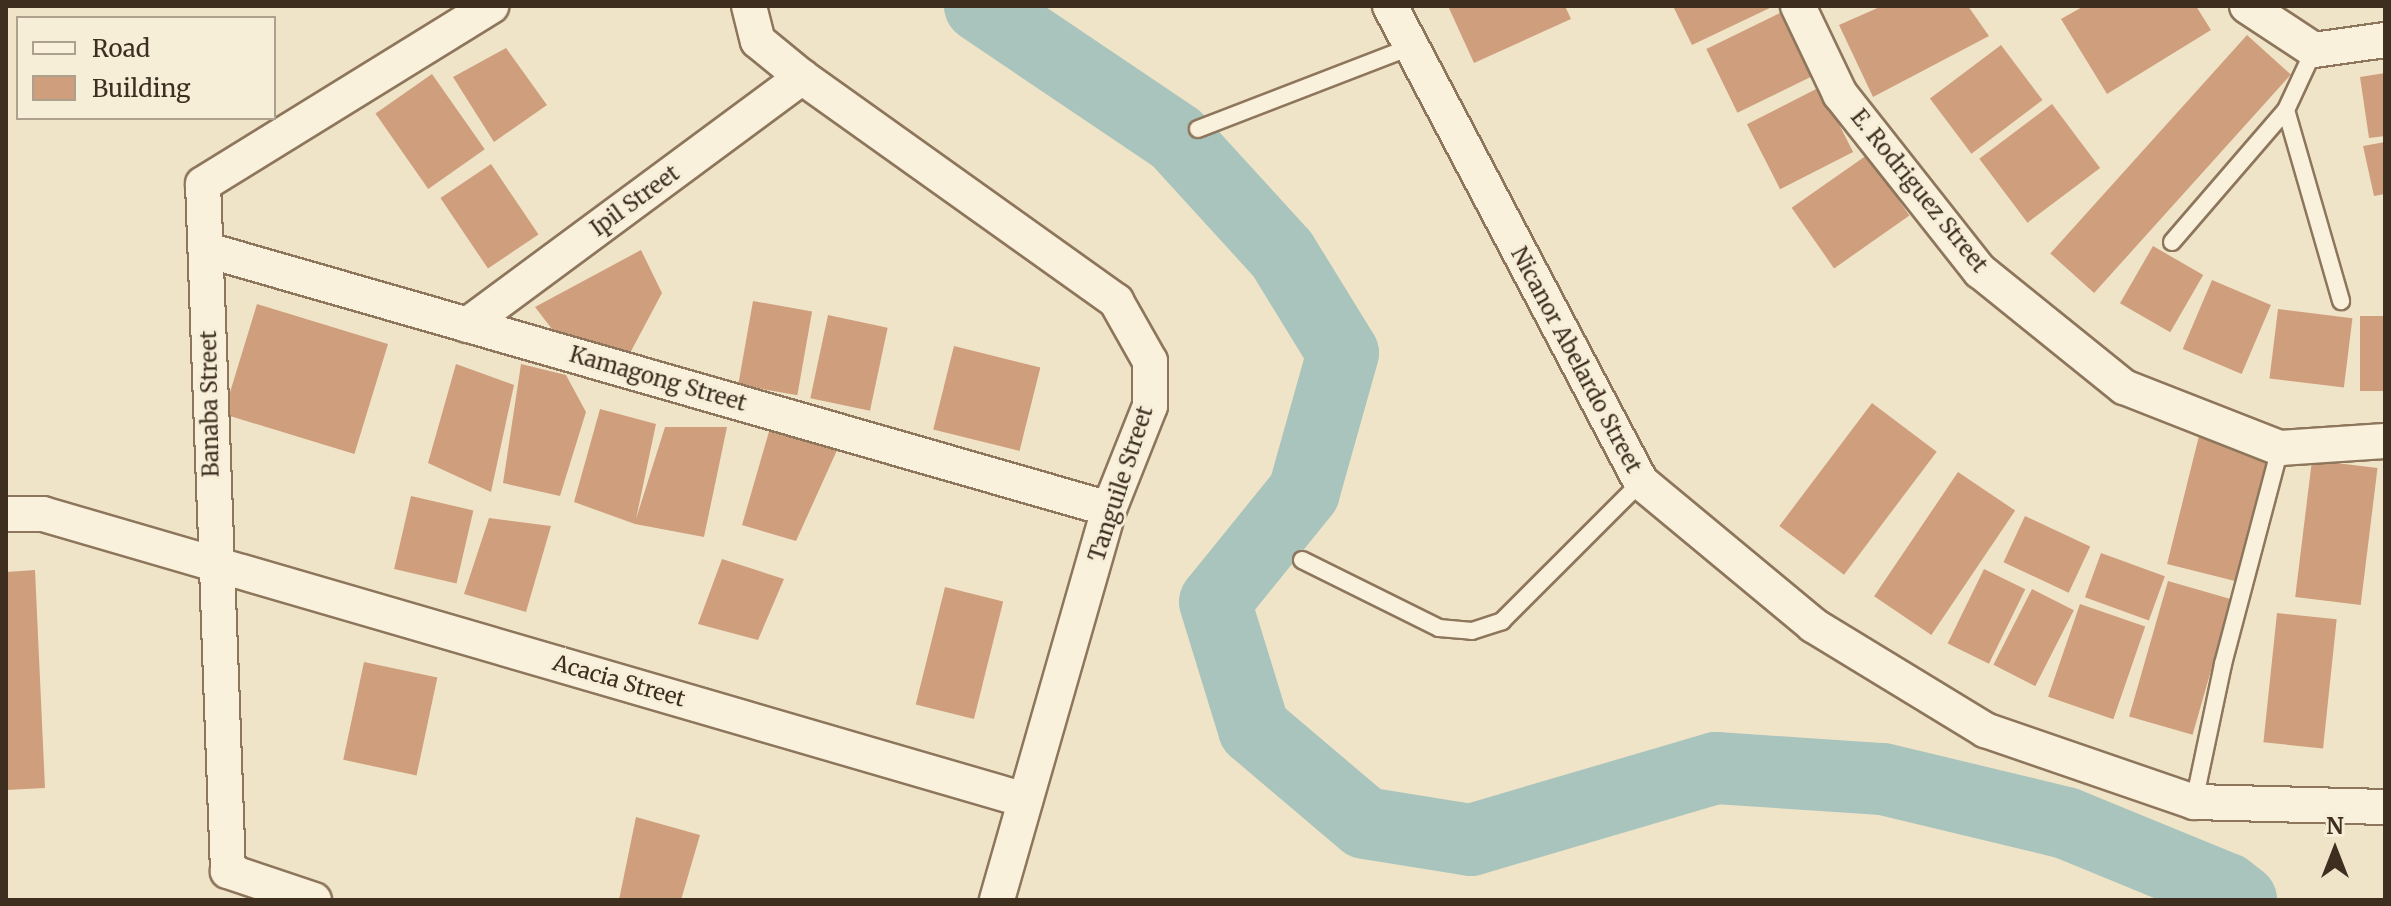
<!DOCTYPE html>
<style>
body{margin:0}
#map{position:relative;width:2391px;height:906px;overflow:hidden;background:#f0e4c8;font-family:Merriweather,serif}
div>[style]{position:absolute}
.river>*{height:72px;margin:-36px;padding:0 36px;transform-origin:36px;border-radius:36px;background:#a9c4bc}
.building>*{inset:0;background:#cf9f7d;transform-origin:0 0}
.roads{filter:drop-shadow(2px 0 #8d765c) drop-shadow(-2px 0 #8d765c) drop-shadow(0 2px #8d765c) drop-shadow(0 -2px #8d765c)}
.lane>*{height:16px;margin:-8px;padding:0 8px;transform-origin:8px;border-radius:8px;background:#faf1dc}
.street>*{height:34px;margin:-17px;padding:0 17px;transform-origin:17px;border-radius:17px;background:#faf1dc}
span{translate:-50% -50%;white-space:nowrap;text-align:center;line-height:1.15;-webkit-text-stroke:6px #f7eed8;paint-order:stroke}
.street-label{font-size:22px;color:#3d2e20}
.frame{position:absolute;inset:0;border:8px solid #3d2e20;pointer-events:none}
.legend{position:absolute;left:16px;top:16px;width:260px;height:104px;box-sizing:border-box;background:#f7eed8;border:2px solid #ada18e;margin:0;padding:10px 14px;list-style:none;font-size:24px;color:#3d2e20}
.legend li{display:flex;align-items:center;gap:16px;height:40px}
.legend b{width:40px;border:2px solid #ada18e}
.north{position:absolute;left:2295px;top:810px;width:80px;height:80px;-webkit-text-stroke:6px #f7eed8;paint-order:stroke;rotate:0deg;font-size:22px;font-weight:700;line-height:32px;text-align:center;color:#3d2e20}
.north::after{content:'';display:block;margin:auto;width:28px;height:36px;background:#3d2e20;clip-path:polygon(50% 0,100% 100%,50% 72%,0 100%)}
</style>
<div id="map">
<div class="river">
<div style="left:980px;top:6px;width:236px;rotate:34deg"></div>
<div style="left:1176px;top:138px;width:157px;rotate:47.6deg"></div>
<div style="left:1282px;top:254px;width:116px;rotate:58.4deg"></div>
<div style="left:1343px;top:353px;width:144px;rotate:105.7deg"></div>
<div style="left:1304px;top:492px;width:141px;rotate:129deg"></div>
<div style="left:1215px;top:602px;width:133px;rotate:72.9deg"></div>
<div style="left:1254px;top:729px;width:145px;rotate:40.3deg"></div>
<div style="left:1365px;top:823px;width:107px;rotate:9.1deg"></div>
<div style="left:1471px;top:840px;width:255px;rotate:-16.4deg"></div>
<div style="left:1716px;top:768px;width:167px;rotate:3.8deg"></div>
<div style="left:1883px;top:779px;width:188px;rotate:13.5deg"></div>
<div style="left:2066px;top:823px;width:174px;rotate:22.3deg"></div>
<div style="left:2227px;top:889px;width:18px;rotate:38deg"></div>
</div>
<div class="building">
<div style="clip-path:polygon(1448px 6px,1565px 6px,1571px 19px,1474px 63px)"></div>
<div style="clip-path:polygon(1673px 6px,1774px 6px,1692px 45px)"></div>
<div style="clip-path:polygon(1882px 6px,1968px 6px,1989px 36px,1873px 97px,1839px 25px)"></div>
<div style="clip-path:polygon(2084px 6px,2196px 6px,2211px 30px,2107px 94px,2061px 19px)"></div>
<div style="left:1780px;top:13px;width:71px;height:82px;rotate:64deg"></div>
<div style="left:2247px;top:35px;width:59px;height:294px;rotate:42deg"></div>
<div style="left:2001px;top:45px;width:69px;height:89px;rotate:53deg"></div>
<div style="clip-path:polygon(506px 48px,547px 105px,494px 142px,453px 77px)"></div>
<div style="clip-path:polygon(2385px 73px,2385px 136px,2369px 138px,2360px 77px)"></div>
<div style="left:432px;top:74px;width:92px;height:69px;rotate:55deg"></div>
<div style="left:1820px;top:87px;width:73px;height:82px;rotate:63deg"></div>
<div style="left:2052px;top:104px;width:80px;height:91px;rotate:53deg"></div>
<div style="clip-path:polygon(2385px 142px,2385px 194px,2374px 196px,2363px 146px)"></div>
<div style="left:1867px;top:155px;width:74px;height:92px;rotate:55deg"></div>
<div style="left:491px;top:164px;width:85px;height:61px;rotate:56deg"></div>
<div style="left:2153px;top:246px;width:58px;height:66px;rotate:30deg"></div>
<div style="clip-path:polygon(641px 250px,662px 293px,629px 355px,555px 333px,535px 307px)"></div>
<div style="left:2212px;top:280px;width:64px;height:75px;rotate:23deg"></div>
<div style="left:753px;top:301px;width:60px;height:85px;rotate:10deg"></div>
<div style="left:257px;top:304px;width:137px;height:115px;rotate:17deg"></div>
<div style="left:2278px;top:309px;width:75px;height:70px;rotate:7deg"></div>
<div style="left:828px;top:315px;width:61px;height:85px;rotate:12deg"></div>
<div style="left:2360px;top:316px;width:25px;height:75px"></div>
<div style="left:954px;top:346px;width:89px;height:86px;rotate:14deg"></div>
<div style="clip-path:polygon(456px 364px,514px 385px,491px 492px,428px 463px)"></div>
<div style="clip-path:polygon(521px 364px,566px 375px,586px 412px,560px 496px,503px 483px)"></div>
<div style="left:1872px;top:403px;width:81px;height:154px;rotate:37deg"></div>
<div style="clip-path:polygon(600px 409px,656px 424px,636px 519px,665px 427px,727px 427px,704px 537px,635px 524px,574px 502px)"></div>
<div style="clip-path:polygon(770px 428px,838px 448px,796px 541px,742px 525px)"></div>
<div style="left:2199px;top:436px;width:72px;height:132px;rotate:14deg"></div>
<div style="left:2312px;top:460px;width:66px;height:138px;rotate:7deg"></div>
<div style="left:1958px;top:472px;width:69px;height:150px;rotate:34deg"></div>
<div style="left:411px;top:496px;width:64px;height:75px;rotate:13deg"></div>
<div style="left:2025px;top:516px;width:72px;height:51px;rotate:25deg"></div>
<div style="clip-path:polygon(489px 518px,551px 526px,526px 612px,464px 594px)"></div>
<div style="left:2101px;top:553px;width:68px;height:47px;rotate:20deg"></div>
<div style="clip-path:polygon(722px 559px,784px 579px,758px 640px,698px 624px)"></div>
<div style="left:1984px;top:569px;width:46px;height:83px;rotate:26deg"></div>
<div style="clip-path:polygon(35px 570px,45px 788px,6px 790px,6px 572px)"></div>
<div style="left:2168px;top:581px;width:66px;height:141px;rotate:16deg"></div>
<div style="left:945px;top:587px;width:60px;height:121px;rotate:14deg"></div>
<div style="left:2032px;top:589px;width:47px;height:85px;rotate:27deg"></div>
<div style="left:2080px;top:604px;width:69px;height:98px;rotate:19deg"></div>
<div style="left:2277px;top:613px;width:60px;height:130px;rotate:6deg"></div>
<div style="left:364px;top:662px;width:75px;height:100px;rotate:12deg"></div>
<div style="clip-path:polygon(636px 817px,700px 835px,681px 900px,619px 900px)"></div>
</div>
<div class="roads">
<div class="lane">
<div style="left:2286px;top:110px;width:199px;rotate:73.9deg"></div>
<div style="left:1198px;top:129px;width:225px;rotate:-21.1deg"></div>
<div style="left:2172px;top:242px;width:174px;rotate:-49.2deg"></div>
<div style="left:2286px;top:110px;width:66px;rotate:-65deg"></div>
<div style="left:1302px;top:560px;width:153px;rotate:26.4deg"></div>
<div style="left:1439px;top:628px;width:33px;rotate:5deg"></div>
<div style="left:1472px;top:631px;width:32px;rotate:-18deg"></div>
<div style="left:1502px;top:621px;width:197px;rotate:-45deg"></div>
<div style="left:2194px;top:802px;width:141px;rotate:-78.1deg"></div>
<div style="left:2223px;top:664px;width:223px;rotate:-75.2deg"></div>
</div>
<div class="street">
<div style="left:749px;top:6px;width:36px;rotate:76deg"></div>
<div style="left:758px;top:41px;width:57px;rotate:39.3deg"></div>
<div style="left:802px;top:77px;width:386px;rotate:35.5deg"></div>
<div style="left:1116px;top:301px;width:69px;rotate:60.5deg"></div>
<div style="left:1150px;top:361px;width:45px;rotate:90deg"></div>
<div style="left:1150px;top:406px;width:111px;rotate:111.7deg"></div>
<div style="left:1109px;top:509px;width:407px;rotate:106deg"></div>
<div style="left:1390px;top:6px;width:538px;rotate:62.2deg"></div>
<div style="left:1641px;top:482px;width:224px;rotate:39.7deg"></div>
<div style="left:1813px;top:625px;width:202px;rotate:31.4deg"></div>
<div style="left:1985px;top:730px;width:221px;rotate:19deg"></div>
<div style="left:2194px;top:802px;width:191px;rotate:1.5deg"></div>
<div style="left:1798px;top:6px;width:98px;rotate:64.5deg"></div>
<div style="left:1840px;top:94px;width:226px;rotate:51.7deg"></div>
<div style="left:1980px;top:271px;width:185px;rotate:38.9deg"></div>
<div style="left:2124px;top:387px;width:168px;rotate:21.4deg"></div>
<div style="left:2280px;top:448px;width:105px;rotate:-3.8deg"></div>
<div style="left:2247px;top:6px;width:80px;rotate:33.3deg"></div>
<div style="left:2314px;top:50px;width:72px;rotate:-8deg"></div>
<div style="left:207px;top:250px;width:938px;rotate:16.02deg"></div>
<div style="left:467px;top:325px;width:417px;rotate:-36.5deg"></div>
<div style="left:6px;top:514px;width:37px"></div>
<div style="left:43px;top:514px;width:1023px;rotate:16.24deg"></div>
<div style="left:314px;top:900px;width:91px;rotate:-161.4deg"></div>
<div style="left:228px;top:871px;width:687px;rotate:-92.08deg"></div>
<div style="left:203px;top:184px;width:339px;rotate:-31.7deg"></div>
</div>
</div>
<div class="street-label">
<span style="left:1919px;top:191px;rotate:51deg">E. Rodriguez Street</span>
<span style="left:635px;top:201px;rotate:-36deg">Ipil Street</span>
<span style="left:1576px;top:360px;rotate:62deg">Nicanor Abelardo Street</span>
<span style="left:658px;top:379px;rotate:16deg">Kamagong Street</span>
<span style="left:210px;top:404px;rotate:-91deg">Banaba Street</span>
<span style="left:1121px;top:484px;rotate:-72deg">Tanguile Street</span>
<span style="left:619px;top:681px;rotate:16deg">Acacia Street</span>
</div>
<div class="frame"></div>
<ul class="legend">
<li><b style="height:10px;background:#faf1dc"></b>Road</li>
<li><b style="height:22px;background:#cf9f7d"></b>Building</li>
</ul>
<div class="north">N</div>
</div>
